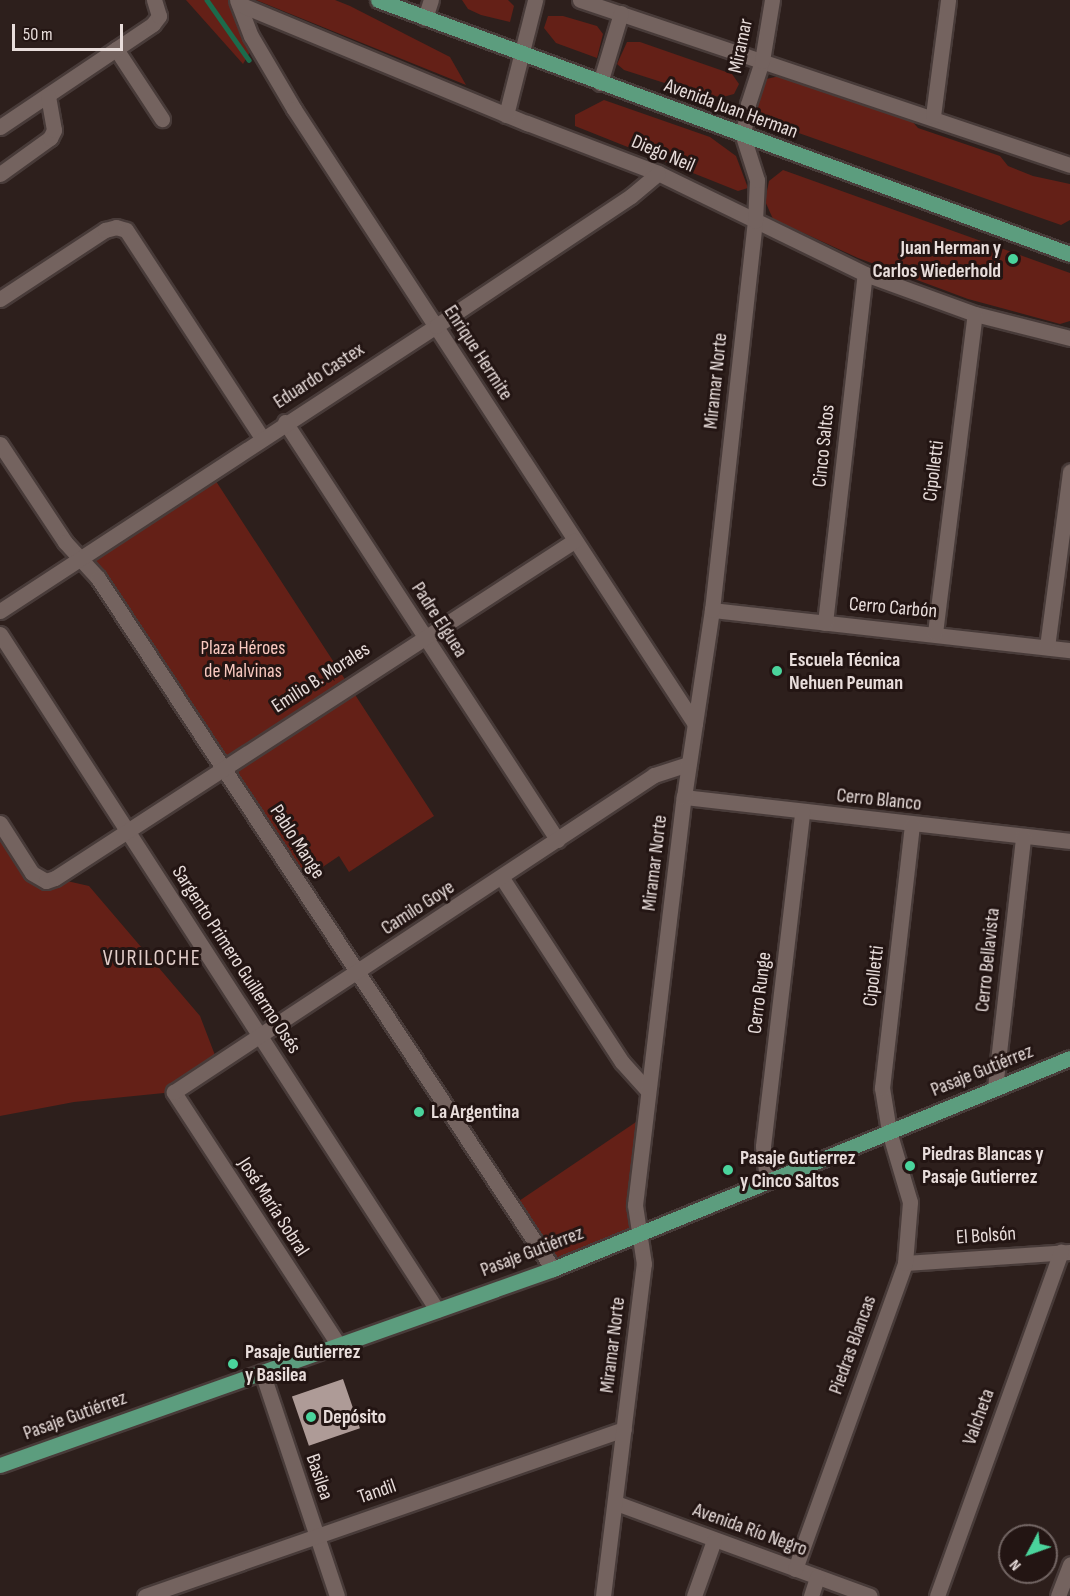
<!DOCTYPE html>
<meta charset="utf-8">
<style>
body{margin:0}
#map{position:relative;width:1070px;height:1596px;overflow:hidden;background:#2d1f1c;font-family:"Sofia Sans Condensed",sans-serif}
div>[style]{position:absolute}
.green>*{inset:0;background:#642017}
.stream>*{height:4.5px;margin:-2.25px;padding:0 2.25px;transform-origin:2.25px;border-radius:2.25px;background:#1c6a4b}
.building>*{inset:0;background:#ae9b97;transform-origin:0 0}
.roads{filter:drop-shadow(2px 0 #483b39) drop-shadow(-2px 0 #483b39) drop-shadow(0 2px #483b39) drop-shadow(0 -2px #483b39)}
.minor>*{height:15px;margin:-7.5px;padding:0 7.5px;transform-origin:7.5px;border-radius:7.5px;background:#74635f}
.major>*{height:15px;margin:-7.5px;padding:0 7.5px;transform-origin:7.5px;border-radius:7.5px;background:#5c9d7e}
.dots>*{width:16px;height:16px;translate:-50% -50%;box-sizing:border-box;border:3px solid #231513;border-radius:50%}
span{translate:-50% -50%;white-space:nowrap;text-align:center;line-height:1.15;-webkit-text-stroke:6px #231513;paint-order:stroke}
.street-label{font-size:20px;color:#e8dddb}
.poi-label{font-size:20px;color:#e8dddb;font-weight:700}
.right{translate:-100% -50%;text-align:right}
.left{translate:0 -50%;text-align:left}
.park-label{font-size:20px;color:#f8c8bf}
.quarter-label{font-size:22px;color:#e2ceca;letter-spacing:1.5px}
.north{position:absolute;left:998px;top:1524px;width:60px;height:60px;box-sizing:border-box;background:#231513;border:2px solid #726563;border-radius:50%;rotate:229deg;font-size:16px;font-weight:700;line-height:24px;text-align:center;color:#e8dddb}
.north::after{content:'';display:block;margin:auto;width:21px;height:27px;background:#4ad49c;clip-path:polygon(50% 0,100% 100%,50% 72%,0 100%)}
.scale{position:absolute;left:12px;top:24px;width:111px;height:27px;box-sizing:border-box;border:3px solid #e8dddb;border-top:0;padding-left:8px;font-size:18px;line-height:21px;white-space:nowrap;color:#e8dddb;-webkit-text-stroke:4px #231513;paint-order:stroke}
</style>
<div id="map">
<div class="green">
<div style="clip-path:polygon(186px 0,231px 0,250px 52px,243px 64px)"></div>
<div style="clip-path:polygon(256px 0,335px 0,350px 6px,450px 57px,466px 85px)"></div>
<div style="clip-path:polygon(462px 0,508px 0,514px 6px,510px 22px,481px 15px,468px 9px)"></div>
<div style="clip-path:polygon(548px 16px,563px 16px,597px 26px,603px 34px,597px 58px,556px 43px,544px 28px)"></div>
<div style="clip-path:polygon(627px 42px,640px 42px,732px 74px,739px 84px,734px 94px,723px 97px,702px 95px,624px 70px,617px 64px)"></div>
<div style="clip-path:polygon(788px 74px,905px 113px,918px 128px,1000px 156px,1008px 166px,1033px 176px,1070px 184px,1070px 220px,1061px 225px,773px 124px,758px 116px,753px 101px,762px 80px)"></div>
<div style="clip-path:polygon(604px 100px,710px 137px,736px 156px,748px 188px,738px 191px,575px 126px,575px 115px)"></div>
<div style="clip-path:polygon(783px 170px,1070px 273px,1070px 321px,1060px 324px,968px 299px,858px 258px,773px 219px,765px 201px,769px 181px)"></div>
<div style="clip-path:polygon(210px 472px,434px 816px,349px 872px,339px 856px,299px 883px,79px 557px)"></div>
<div style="clip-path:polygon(0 823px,32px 873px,89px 886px,200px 1016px,218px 1063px,174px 1092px,74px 1102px,0 1116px)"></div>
<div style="clip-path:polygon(639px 1120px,635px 1229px,555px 1262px,516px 1203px)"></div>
</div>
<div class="stream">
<div style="left:207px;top:0;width:73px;rotate:55deg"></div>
</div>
<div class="building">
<div style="left:343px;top:1379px;width:52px;height:54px;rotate:71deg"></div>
</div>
<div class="roads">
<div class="minor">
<div style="left:237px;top:0;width:39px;rotate:69deg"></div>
<div style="left:251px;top:36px;width:85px;rotate:59.5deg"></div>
<div style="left:294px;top:109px;width:734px;rotate:56.89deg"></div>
<div style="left:580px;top:0;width:517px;rotate:18.61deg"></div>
<div style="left:239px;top:4px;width:312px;rotate:22.5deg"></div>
<div style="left:527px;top:123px;width:140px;rotate:20.9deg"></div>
<div style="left:658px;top:173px;width:230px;rotate:26deg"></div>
<div style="left:865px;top:274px;width:117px;rotate:20deg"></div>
<div style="left:975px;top:314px;width:98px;rotate:14.2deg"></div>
<div style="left:425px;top:18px;width:19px;rotate:-72deg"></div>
<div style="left:116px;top:49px;width:84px;rotate:56.7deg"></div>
<div style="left:600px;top:83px;width:73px;rotate:-73.3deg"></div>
<div style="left:506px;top:115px;width:119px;rotate:-75.8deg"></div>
<div style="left:933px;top:116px;width:117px;rotate:-82.6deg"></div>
<div style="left:0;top:127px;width:184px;rotate:-33.9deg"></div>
<div style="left:153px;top:24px;width:10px;rotate:-53deg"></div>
<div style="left:159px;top:16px;width:17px;rotate:-107deg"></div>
<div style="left:0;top:174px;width:62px;rotate:-35.8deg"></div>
<div style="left:50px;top:138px;width:9px;rotate:-63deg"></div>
<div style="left:54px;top:130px;width:34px;rotate:-100deg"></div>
<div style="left:0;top:299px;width:126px;rotate:-33.3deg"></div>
<div style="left:105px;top:230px;width:11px;rotate:-15deg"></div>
<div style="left:116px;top:227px;width:10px;rotate:17deg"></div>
<div style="left:126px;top:230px;width:249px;rotate:56.8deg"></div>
<div style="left:285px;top:422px;width:499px;rotate:56.9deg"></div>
<div style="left:0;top:444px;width:118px;rotate:56.4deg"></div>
<div style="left:65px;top:542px;width:49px;rotate:47.5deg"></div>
<div style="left:98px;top:578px;width:827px;rotate:56.64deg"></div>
<div style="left:712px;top:610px;width:360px;rotate:6.4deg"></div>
<div style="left:0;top:611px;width:521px;rotate:-33.17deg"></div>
<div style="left:436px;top:326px;width:234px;rotate:-33.7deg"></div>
<div style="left:631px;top:196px;width:35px;rotate:-40deg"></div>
<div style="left:825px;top:623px;width:351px;rotate:-83.5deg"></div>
<div style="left:935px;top:633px;width:321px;rotate:-82.9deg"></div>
<div style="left:0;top:634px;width:805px;rotate:57.12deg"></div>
<div style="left:1047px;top:647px;width:177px;rotate:-82.5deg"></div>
<div style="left:684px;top:797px;width:388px;rotate:6.5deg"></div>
<div style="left:0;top:823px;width:59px;rotate:57.4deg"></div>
<div style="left:32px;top:873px;width:16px;rotate:30deg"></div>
<div style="left:46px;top:881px;width:9px;rotate:-18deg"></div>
<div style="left:55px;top:878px;width:619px;rotate:-33deg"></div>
<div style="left:502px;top:878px;width:220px;rotate:56.9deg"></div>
<div style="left:622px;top:1062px;width:39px;rotate:48deg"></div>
<div style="left:995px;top:1088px;width:253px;rotate:-83.6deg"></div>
<div style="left:767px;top:1179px;width:33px;rotate:-97deg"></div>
<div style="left:763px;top:1146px;width:336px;rotate:-83.3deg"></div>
<div style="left:905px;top:1263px;width:165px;rotate:-3.8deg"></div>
<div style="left:338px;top:1344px;width:301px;rotate:-123.1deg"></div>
<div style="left:174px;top:1092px;width:575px;rotate:-33.44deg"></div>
<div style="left:654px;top:775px;width:36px;rotate:-18deg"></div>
<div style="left:262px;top:1372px;width:236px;rotate:71.5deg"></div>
<div style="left:616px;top:1503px;width:270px;rotate:20.1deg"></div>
<div style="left:795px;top:1569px;width:325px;rotate:-70.2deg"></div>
<div style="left:905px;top:1263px;width:61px;rotate:-85.3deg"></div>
<div style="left:910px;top:1202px;width:74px;rotate:-106.5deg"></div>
<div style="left:889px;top:1131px;width:44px;rotate:-99.2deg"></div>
<div style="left:882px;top:1088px;width:265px;rotate:-83.5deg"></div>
<div style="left:145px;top:1596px;width:507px;rotate:-19.22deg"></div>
<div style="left:603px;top:1596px;width:335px;rotate:-83deg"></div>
<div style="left:644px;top:1264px;width:60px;rotate:-98.7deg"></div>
<div style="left:635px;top:1205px;width:411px;rotate:-83.2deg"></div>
<div style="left:684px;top:797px;width:189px;rotate:-81.5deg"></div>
<div style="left:712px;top:610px;width:391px;rotate:-83.7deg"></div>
<div style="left:755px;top:221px;width:41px;rotate:-87.2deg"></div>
<div style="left:757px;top:180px;width:46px;rotate:-107.7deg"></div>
<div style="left:743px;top:136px;width:32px;rotate:-81deg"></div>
<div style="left:748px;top:104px;width:45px;rotate:-72deg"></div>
<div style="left:762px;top:61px;width:62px;rotate:-80.7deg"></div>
<div style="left:694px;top:1596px;width:59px;rotate:-70.3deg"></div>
<div style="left:811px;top:1596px;width:20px;rotate:-72deg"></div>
<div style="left:937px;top:1596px;width:366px;rotate:-70.2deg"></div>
<div style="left:1058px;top:1596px;width:34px;rotate:-69deg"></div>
</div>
<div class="major">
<div style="left:378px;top:0;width:737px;rotate:20.16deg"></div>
<div style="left:0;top:1465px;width:587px;rotate:-19.52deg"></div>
<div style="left:553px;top:1269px;width:558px;rotate:-22.2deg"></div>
</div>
</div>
<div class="dots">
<div style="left:1013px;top:259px;background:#4ad49c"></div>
<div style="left:777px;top:671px;background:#4ad49c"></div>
<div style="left:419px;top:1112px;background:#4ad49c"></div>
<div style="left:910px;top:1166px;background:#4ad49c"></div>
<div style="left:728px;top:1170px;background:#4ad49c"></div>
<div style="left:233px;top:1364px;background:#4ad49c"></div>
<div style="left:311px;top:1417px;background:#4ad49c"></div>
</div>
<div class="street-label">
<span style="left:741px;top:46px;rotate:-78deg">Miramar</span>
<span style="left:731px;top:109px;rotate:20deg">Avenida Juan Herman</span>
<span style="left:663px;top:154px;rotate:23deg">Diego Neil</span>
<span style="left:478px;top:353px;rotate:57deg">Enrique Hermite</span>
<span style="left:319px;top:376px;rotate:-33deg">Eduardo Castex</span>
<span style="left:716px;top:381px;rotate:-84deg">Miramar Norte</span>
<span style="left:824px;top:446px;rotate:-84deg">Cinco Saltos</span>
<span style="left:934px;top:471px;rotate:-83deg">Cipolletti</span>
<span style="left:893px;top:608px;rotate:5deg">Cerro Carbón</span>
<span style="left:439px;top:620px;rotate:57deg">Padre Elguea</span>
<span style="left:321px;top:678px;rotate:-33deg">Emilio B. Morales</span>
<span style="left:879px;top:800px;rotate:6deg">Cerro Blanco</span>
<span style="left:297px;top:842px;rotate:57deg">Pablo Mange</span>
<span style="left:655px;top:863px;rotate:-83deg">Miramar Norte</span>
<span style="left:418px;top:908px;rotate:-33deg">Camilo Goye</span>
<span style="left:236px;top:960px;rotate:57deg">Sargento Primero Guillermo Osés</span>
<span style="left:988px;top:960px;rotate:-84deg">Cerro Bellavista</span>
<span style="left:874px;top:976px;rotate:-83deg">Cipolletti</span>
<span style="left:760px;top:993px;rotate:-83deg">Cerro Runge</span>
<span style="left:982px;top:1071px;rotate:-22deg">Pasaje Gutiérrez</span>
<span style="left:273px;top:1207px;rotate:57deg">José María Sobral</span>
<span style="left:986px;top:1236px;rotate:-4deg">El Bolsón</span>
<span style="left:532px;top:1252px;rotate:-21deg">Pasaje Gutiérrez</span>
<span style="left:613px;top:1345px;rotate:-83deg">Miramar Norte</span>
<span style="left:853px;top:1345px;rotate:-70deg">Piedras Blancas</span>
<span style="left:75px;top:1416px;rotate:-20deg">Pasaje Gutiérrez</span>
<span style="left:979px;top:1417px;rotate:-70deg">Valcheta</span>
<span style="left:319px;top:1477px;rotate:71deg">Basilea</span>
<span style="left:377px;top:1492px;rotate:-19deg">Tandil</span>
<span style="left:750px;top:1530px;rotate:20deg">Avenida Río Negro</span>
</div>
<div class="poi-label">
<span class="right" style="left:1001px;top:260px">Juan Herman y<br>Carlos Wiederhold</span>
<span class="left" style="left:789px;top:672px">Escuela Técnica<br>Nehuen Peuman</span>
<span class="left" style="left:431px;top:1112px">La Argentina</span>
<span class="left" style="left:922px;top:1166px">Piedras Blancas y<br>Pasaje Gutierrez</span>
<span class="left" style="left:740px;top:1170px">Pasaje Gutierrez<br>y Cinco Saltos</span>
<span class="left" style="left:245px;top:1364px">Pasaje Gutierrez<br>y Basilea</span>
<span class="left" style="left:323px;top:1417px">Depósito</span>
</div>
<div class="park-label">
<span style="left:243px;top:660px">Plaza Héroes<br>de Malvinas</span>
</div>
<div class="quarter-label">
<span style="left:152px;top:959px">VURILOCHE</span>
</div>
<div class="north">N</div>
<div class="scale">50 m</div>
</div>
